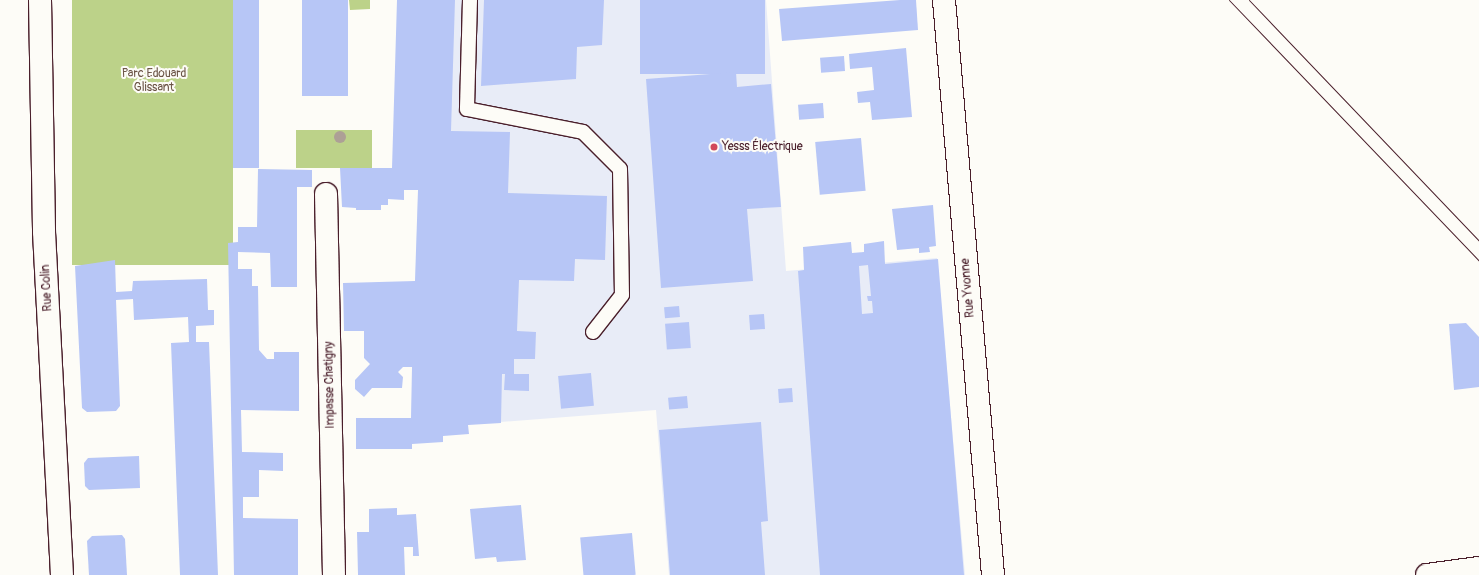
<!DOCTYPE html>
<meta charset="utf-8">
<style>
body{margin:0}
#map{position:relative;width:1479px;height:575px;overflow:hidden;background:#fdfcf7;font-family:Pangolin,sans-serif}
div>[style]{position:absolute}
.built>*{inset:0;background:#e8ecf7}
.green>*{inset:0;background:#bcd289;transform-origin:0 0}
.building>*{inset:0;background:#b7c6f6;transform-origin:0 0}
.roads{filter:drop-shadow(1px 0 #4a1f2b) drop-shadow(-1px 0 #4a1f2b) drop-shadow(0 1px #4a1f2b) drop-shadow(0 -1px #4a1f2b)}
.service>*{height:14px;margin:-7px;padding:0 7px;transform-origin:7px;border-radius:7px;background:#fdfcf7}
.minor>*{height:22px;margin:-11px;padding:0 11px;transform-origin:11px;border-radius:11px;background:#fdfcf7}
.tertiary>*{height:22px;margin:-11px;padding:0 11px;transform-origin:11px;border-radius:11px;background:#fdfcf7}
.tram>*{height:1px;margin:-0.5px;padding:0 0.5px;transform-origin:0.5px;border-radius:0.5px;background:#4a1f2b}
.trees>*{width:12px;height:12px;margin:-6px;border-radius:50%;background:#ada096}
.dots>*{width:11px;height:11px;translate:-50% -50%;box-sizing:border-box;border:2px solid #fdfcf7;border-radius:50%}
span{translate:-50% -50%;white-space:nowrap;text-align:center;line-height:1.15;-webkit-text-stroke:4px #fdfcf7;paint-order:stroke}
.park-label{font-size:12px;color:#6c5547}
.poi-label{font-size:12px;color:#4a1f2b}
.left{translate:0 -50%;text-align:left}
.street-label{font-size:12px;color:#4a1f2b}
</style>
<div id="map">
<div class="built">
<div style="clip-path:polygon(424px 0,766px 0,786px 271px,937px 258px,965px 575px,669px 575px,656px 410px,411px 429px)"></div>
</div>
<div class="green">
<div style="left:72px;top:0;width:161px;height:265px"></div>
<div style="clip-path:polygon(349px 0,370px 0,370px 9px,350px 10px)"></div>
<div style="left:296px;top:130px;width:76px;height:38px"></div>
</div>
<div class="building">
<div style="left:233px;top:0;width:26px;height:168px"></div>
<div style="left:302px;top:0;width:46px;height:96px"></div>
<div style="clip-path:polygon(397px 0,455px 0,451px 131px,510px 132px,508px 193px,607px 196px,605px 260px,575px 259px,574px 281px,519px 280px,517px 331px,536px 332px,535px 359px,514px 359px,514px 374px,529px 374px,529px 391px,504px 390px,505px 374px,502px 374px,501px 423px,468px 425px,469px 434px,443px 436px,443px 442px,412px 444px,412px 449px,356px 449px,356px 418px,411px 418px,412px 367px,403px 367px,398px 372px,403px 377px,402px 388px,372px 388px,364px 397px,355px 389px,355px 380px,370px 364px,364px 358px,364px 331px,344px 331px,343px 283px,415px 281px,418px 190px,404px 190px,404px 200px,388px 199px,388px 205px,381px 205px,381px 210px,356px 210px,356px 208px,342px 207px,340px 168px,392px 168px)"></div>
<div style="clip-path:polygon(484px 0,604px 0,602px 45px,577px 47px,576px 79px,481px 86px)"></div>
<div style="left:640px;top:0;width:125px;height:74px"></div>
<div style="clip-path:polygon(900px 0,916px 0,918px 30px,782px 41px,779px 9px)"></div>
<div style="clip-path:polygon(906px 48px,912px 117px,872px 120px,870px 102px,858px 103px,857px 92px,874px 90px,872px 67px,850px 69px,849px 54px)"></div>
<div style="left:844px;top:56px;width:15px;height:24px;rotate:86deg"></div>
<div style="clip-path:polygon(736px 72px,737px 87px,771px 84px,781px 207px,747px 209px,753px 281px,661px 288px,646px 79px)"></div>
<div style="left:823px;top:103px;width:15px;height:25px;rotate:86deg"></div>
<div style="left:861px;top:138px;width:53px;height:46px;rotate:85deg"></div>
<div style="clip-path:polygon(258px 169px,312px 170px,312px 187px,297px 187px,297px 287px,271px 287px,270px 253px,238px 252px,238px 269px,252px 269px,252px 286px,258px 286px,259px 350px,267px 359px,274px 359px,274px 352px,299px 352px,299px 411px,241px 410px,242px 452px,283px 453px,283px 471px,259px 470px,259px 497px,243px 497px,243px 518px,298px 519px,298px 575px,234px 575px,228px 243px,238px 242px,238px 227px,257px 227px)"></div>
<div style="clip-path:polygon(933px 205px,936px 246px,929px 247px,930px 252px,919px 253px,919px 248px,897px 250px,892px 209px)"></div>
<div style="clip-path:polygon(evenodd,884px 241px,885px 264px,938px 259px,964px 575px,820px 575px,798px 271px,804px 270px,803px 247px,851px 242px,852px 253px,864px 252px,864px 244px,884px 241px,868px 265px,871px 296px,867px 296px,868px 301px,872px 301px,873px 313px,862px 314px,859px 266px,868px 265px)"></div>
<div style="clip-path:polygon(115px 260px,116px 292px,132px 291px,133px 281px,207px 279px,208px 310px,214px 310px,214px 325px,196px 326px,196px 342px,209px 342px,218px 575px,180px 575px,171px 343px,189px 342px,188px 317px,134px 320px,133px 299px,116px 300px,120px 406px,116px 411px,87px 412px,82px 408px,75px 266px)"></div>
<div style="left:679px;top:306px;width:11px;height:15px;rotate:85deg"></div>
<div style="left:764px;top:314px;width:15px;height:15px;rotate:86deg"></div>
<div style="left:689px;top:322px;width:26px;height:24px;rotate:86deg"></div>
<div style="clip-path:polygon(1466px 323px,1479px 337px,1479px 387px,1454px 390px,1449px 324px)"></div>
<div style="left:591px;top:373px;width:33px;height:33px;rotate:85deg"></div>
<div style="left:792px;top:388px;width:14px;height:14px;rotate:86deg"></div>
<div style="left:687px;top:396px;width:12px;height:19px;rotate:85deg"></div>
<div style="clip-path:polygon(761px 422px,768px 521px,761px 522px,765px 575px,670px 575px,659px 430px)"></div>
<div style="clip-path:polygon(139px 456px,140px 488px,89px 490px,85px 486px,84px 463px,88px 458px)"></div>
<div style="clip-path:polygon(521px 505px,526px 560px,497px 562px,496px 557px,475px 559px,470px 509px)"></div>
<div style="clip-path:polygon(397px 508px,397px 515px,416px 514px,419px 556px,413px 556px,413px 547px,404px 547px,405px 575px,358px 575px,357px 532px,369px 532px,369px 509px)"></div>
<div style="left:632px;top:533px;width:42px;height:52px;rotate:85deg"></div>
<div style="clip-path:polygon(122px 535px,125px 539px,127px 575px,89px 575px,87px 541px,92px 536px)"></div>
</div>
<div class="roads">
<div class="service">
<div style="left:470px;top:0;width:109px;rotate:91.6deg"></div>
<div style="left:467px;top:109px;width:118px;rotate:11.2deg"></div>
<div style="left:583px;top:132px;width:52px;rotate:45deg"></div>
<div style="left:620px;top:169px;width:126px;rotate:89.1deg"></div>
<div style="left:622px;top:295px;width:47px;rotate:128.1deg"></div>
</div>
<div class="minor">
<div style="left:944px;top:0;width:577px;rotate:85.13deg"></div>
<div style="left:326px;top:194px;width:381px;rotate:88.8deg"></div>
<div style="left:1427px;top:575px;width:52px;rotate:-7.7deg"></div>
</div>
<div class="tertiary">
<div style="left:40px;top:0;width:232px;rotate:89deg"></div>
<div style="left:44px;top:232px;width:343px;rotate:87deg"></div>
</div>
</div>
<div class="tram">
<div style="left:1229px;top:0;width:361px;rotate:46.2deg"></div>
<div style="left:1249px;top:0;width:333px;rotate:46.3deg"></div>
</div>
<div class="trees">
<div style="left:340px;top:137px"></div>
</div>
<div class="dots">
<div style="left:714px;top:147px;background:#d1495b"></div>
</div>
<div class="park-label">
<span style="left:154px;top:81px">Parc Edouard<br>Glissant</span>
</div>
<div class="poi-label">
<span class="left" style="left:722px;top:147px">Yesss Électrique</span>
</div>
<div class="street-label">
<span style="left:47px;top:288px;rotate:-93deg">Rue Colin</span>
<span style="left:968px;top:288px;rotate:-95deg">Rue Yvonne</span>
<span style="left:330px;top:385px;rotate:-91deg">Impasse Chatigny</span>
</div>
</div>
